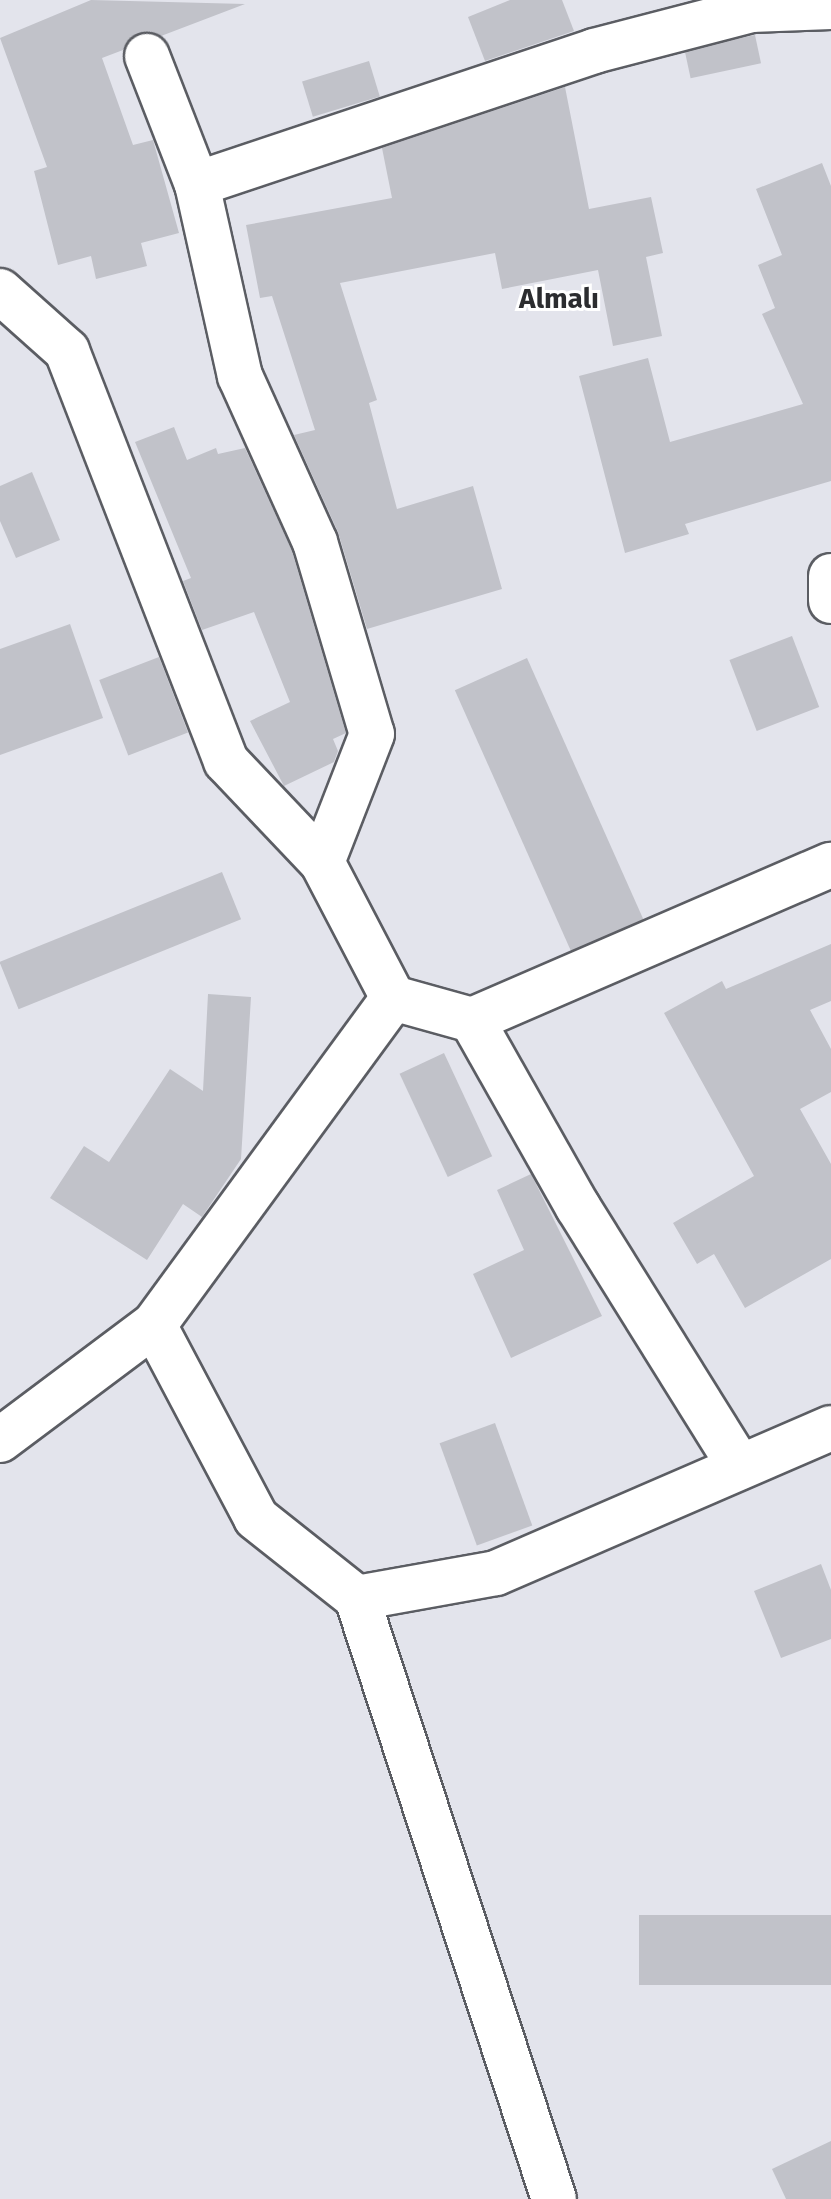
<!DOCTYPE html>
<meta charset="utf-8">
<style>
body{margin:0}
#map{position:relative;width:831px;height:2199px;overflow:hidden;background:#e3e4ec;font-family:"Fira Sans",sans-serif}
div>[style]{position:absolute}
.building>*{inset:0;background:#c1c2c9;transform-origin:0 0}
.roads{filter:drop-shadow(2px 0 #5b5d63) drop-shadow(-2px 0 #5b5d63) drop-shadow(0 2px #5b5d63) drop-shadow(0 -2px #5b5d63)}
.minor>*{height:44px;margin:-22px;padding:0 22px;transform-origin:22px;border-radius:22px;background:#fff}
.tertiary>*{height:44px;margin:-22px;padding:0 22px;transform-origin:22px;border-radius:22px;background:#fff}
span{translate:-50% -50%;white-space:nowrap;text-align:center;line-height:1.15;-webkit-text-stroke:6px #fff;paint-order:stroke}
.quarter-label{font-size:28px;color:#2b2c2f;font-weight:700}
</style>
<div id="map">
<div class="building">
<div style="clip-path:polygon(91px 0,245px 4px,161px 36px,139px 33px,123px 50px,102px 58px,133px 145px,153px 140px,179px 233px,141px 243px,147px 266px,96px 279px,91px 256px,58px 265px,34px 171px,47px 167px,0 38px)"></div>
<div style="clip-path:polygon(510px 0,562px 0,574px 31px,485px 61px,468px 17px)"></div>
<div style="left:755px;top:35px;width:29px;height:72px;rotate:78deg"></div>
<div style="left:369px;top:61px;width:37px;height:70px;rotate:73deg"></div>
<div style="clip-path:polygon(565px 87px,589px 209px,651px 197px,663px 253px,646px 257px,662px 336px,613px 346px,598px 270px,502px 289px,495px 253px,340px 283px,377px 400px,369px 403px,397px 509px,473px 486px,502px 589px,367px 629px,338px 532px,294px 435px,315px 430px,272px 296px,260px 298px,246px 225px,392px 198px,382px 148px)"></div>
<div style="clip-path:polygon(822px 163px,831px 186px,831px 481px,685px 524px,689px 534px,625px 553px,579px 376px,648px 358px,670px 442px,803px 404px,762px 314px,775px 308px,758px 265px,782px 255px,756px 189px)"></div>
<div style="clip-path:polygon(174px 427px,187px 460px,216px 448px,218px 454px,245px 448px,292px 551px,346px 733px,333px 739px,338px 751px,334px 762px,284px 786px,250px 721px,290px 702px,254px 612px,202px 630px,183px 581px,191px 578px,135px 442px)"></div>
<div style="clip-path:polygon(32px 472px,60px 540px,16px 558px,0 521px,0 486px)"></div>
<div style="clip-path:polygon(70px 624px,103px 718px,0 755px,0 649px)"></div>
<div style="left:792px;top:636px;width:76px;height:67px;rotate:69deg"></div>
<div style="left:159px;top:657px;width:81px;height:64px;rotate:69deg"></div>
<div style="left:527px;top:658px;width:286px;height:79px;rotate:66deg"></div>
<div style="left:222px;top:872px;width:51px;height:240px;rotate:68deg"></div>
<div style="clip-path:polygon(831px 944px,831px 1001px,810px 1010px,831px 1049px,831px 1092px,800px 1109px,831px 1164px,831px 1259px,745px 1308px,714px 1254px,697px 1264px,673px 1223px,754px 1176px,664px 1013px,722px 981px,726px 989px)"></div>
<div style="clip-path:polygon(208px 994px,251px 997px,241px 1159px,202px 1217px,183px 1204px,147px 1260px,50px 1198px,84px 1146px,109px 1162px,170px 1069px,203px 1091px)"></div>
<div style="left:444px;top:1053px;width:114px;height:49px;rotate:65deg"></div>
<div style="clip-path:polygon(531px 1174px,602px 1316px,511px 1358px,473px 1274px,524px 1250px,497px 1190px)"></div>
<div style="left:495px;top:1423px;width:109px;height:59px;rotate:70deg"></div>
<div style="clip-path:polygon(821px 1564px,831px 1590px,831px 1639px,781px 1658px,754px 1591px)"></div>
<div style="left:831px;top:1915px;width:70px;height:192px;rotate:90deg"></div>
<div style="clip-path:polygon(831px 2141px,831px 2199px,786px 2199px,772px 2169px)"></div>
</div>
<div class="roads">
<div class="minor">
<div style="left:147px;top:56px;width:137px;rotate:68.7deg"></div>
<div style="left:197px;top:184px;width:197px;rotate:77.4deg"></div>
<div style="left:240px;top:376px;width:182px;rotate:65.7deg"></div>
<div style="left:315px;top:542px;width:200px;rotate:73.5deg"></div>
<div style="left:372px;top:734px;width:137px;rotate:111.3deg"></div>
<div style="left:197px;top:184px;width:419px;rotate:-18.5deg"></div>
<div style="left:594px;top:51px;width:162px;rotate:-14.6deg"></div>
<div style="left:751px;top:10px;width:80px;rotate:-2.1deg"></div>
<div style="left:0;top:291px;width:90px;rotate:41.8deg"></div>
<div style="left:67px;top:351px;width:440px;rotate:68.8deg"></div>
<div style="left:226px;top:761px;width:139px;rotate:46.5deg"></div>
<div style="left:322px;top:862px;width:153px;rotate:62.4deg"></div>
<div style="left:393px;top:998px;width:82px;rotate:15.6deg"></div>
<div style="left:472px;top:1020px;width:391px;rotate:-23.4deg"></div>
<div style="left:831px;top:576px;width:25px;rotate:90deg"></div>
<div style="left:472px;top:1020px;width:215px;rotate:60.5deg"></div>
<div style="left:578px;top:1207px;width:306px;rotate:58.1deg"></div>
<div style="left:154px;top:1325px;width:405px;rotate:-53.8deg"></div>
</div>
<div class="tertiary">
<div style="left:0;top:1440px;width:192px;rotate:-36.8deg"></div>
<div style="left:154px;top:1325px;width:218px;rotate:62.1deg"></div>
<div style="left:256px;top:1518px;width:129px;rotate:38.4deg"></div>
<div style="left:357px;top:1598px;width:141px;rotate:-10.2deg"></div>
<div style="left:496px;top:1573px;width:365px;rotate:-23.4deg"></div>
<div style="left:357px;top:1598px;width:632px;rotate:71.85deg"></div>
</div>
</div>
<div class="quarter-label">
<span style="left:559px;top:299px">Almalı</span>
</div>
</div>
